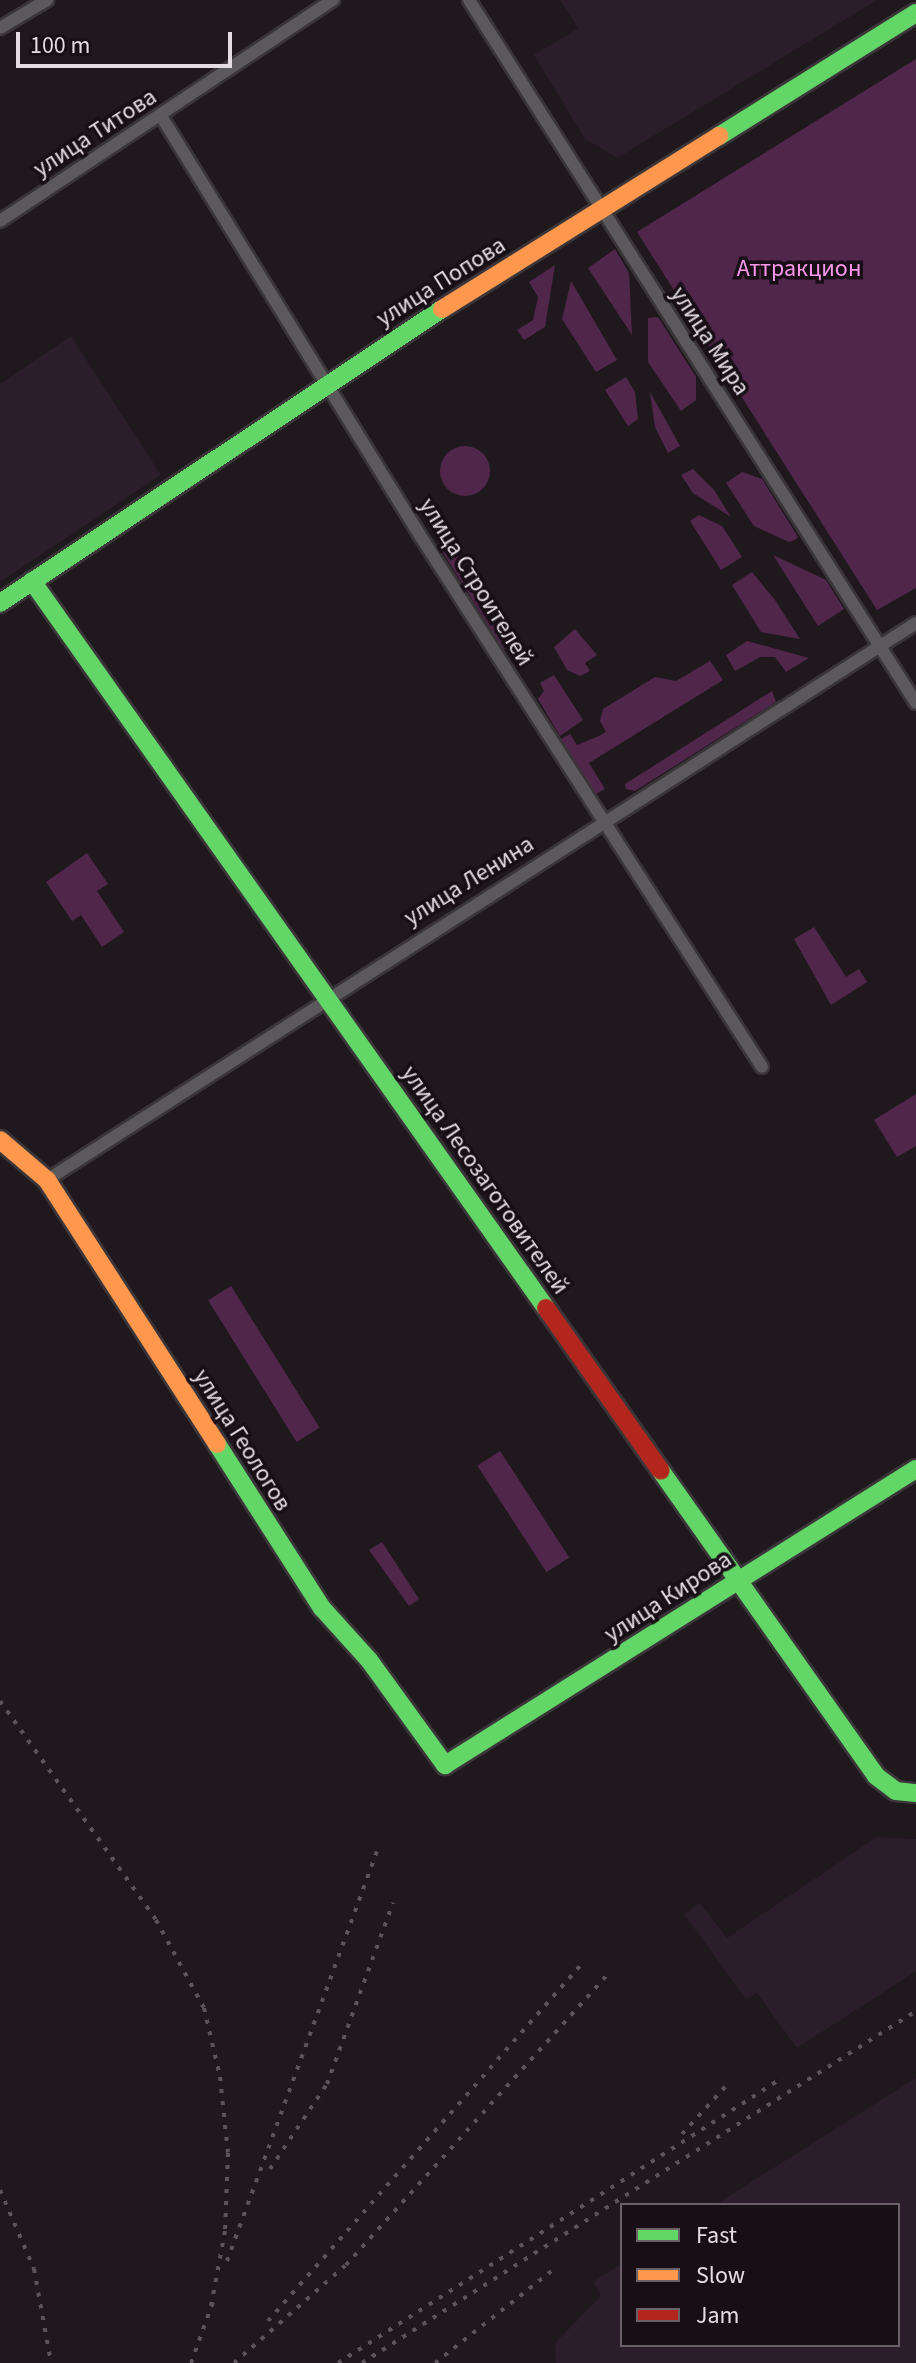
<!DOCTYPE html>
<meta charset="utf-8">
<style>
body{margin:0}
#map{position:relative;width:916px;height:2363px;overflow:hidden;background:#1f191e;font-family:"Source Sans 3",sans-serif}
div>[style]{position:absolute}
.built>*{inset:0;background:#2b1d29}
.green>*{inset:0;background:#51264b;transform-origin:0 0}
.round{border-radius:50%}
.roads{filter:drop-shadow(2px 0 #3a3539) drop-shadow(-2px 0 #3a3539) drop-shadow(0 2px #3a3539) drop-shadow(0 -2px #3a3539)}
.street>*{height:12px;margin:-6px;padding:0 6px;transform-origin:6px;border-radius:6px;background:#5b595b}
.fast>*{height:18px;margin:-9px;padding:0 9px;transform-origin:9px;border-radius:9px;background:#63d668}
.slow>*{height:18px;margin:-9px;padding:0 9px;transform-origin:9px;border-radius:9px;background:#ff974d}
.jam>*{height:18px;margin:-9px;padding:0 9px;transform-origin:9px;border-radius:9px;background:#b3261e}
.rail>*{height:4px;margin-top:-2px;transform-origin:0;background:repeating-linear-gradient(90deg,#5a5559 0 4px,transparent 0 12px)}
span{translate:-50% -50%;white-space:nowrap;text-align:center;line-height:1.15;-webkit-text-stroke:7px #180e16;paint-order:stroke}
.street-label{font-size:24px;color:#e3dce2}
.park-label{font-size:24px;color:#f896e9}
.legend{position:absolute;left:620px;top:2203px;width:280px;height:144px;box-sizing:border-box;background:#180e16;border:2px solid #696068;margin:0;padding:10px 14px;list-style:none;font-size:24px;color:#e3dce2}
.legend li{display:flex;align-items:center;gap:16px;height:40px}
.legend b{width:40px;border:2px solid #696068}
.scale{position:absolute;left:16px;top:32px;width:216px;height:36px;box-sizing:border-box;border:4px solid #e3dce2;border-top:0;padding-left:10px;font-size:24px;line-height:28px;white-space:nowrap;color:#e3dce2;-webkit-text-stroke:6px #180e16;paint-order:stroke}
</style>
<div id="map">
<div class="built">
<div style="clip-path:polygon(560px 0,877px 0,617px 158px,585px 139px,534px 55px,578px 28px)"></div>
<div style="clip-path:polygon(71px 336px,161px 475px,0 582px,0 384px)"></div>
<div style="clip-path:polygon(877px 1837px,916px 1839px,916px 1971px,797px 2048px,757px 1993px,746px 1999px,684px 1914px,700px 1903px,727px 1938px)"></div>
<div style="clip-path:polygon(916px 2078px,916px 2363px,556px 2363px,555px 2343px,601px 2296px,593px 2282px,622px 2264px,622px 2345px,898px 2345px,898px 2205px,715px 2205px)"></div>
</div>
<div class="green">
<div style="clip-path:polygon(916px 59px,916px 588px,877px 610px,637px 232px)"></div>
<div style="clip-path:polygon(615px 249px,629px 273px,632px 335px,588px 268px)"></div>
<div style="clip-path:polygon(555px 265px,545px 327px,524px 340px,517px 330px,533px 320px,538px 297px,529px 282px)"></div>
<div style="clip-path:polygon(571px 281px,617px 360px,596px 372px,562px 319px)"></div>
<div style="clip-path:polygon(658px 317px,696px 377px,696px 400px,681px 411px,648px 362px,648px 318px)"></div>
<div style="clip-path:polygon(626px 377px,635px 392px,638px 419px,628px 426px,605px 390px)"></div>
<div style="clip-path:polygon(650px 392px,680px 446px,668px 453px,655px 427px)"></div>
<div class="round" style="left:440px;top:446px;width:50px;height:50px"></div>
<div style="clip-path:polygon(693px 469px,714px 490px,731px 517px,693px 493px,681px 475px)"></div>
<div style="clip-path:polygon(742px 472px,762px 479px,798px 537px,795px 540px,789px 542px,754px 526px,726px 483px)"></div>
<div style="clip-path:polygon(699px 515px,722px 526px,742px 557px,721px 570px,690px 521px)"></div>
<div style="clip-path:polygon(443px 534px,517px 647px,503px 649px,440px 548px)"></div>
<div style="clip-path:polygon(773px 555px,826px 580px,844px 609px,818px 626px)"></div>
<div style="clip-path:polygon(752px 572px,775px 600px,800px 639px,761px 632px,732px 585px)"></div>
<div style="clip-path:polygon(575px 629px,597px 655px,585px 663px,590px 671px,580px 676px,567px 670px,554px 647px)"></div>
<div style="clip-path:polygon(747px 641px,809px 658px,786px 672px,775px 657px,760px 657px,735px 671px,726px 655px)"></div>
<div style="clip-path:polygon(710px 661px,723px 680px,589px 763px,605px 789px,596px 794px,561px 739px,570px 734px,577px 745px,599px 736px,606px 732px,600px 721px,603px 709px,655px 677px,676px 681px)"></div>
<div style="clip-path:polygon(554px 675px,583px 720px,560px 736px,538px 699px,544px 691px,540px 683px)"></div>
<div style="clip-path:polygon(772px 691px,776px 702px,635px 791px,626px 789px,625px 784px)"></div>
<div style="clip-path:polygon(87px 853px,108px 884px,97px 891px,124px 932px,102px 947px,81px 915px,72px 921px,46px 882px)"></div>
<div style="clip-path:polygon(814px 927px,846px 977px,859px 969px,867px 982px,831px 1005px,794px 939px)"></div>
<div style="clip-path:polygon(916px 1094px,916px 1146px,897px 1157px,874px 1120px)"></div>
<div style="left:231px;top:1286px;width:167px;height:27px;rotate:58deg"></div>
<div style="left:500px;top:1451px;width:127px;height:27px;rotate:57deg"></div>
<div style="clip-path:polygon(382px 1542px,419px 1599px,409px 1606px,369px 1550px)"></div>
</div>
<div class="roads">
<div class="street">
<div style="left:469px;top:0;width:833px;rotate:57.55deg"></div>
<div style="left:0;top:28px;width:55px;rotate:-30.8deg"></div>
<div style="left:161px;top:116px;width:495px;rotate:58.3deg"></div>
<div style="left:421px;top:537px;width:630px;rotate:57.24deg"></div>
<div style="left:0;top:221px;width:400px;rotate:-33.6deg"></div>
<div style="left:47px;top:1180px;width:1032px;rotate:-32.66deg"></div>
</div>
<div class="fast">
<div style="left:719px;top:136px;width:232px;rotate:-32deg"></div>
<div style="left:32px;top:581px;width:890px;rotate:54.74deg"></div>
<div style="left:0;top:603px;width:531px;rotate:-33.63deg"></div>
<div style="left:217px;top:1444px;width:195px;rotate:57.4deg"></div>
<div style="left:322px;top:1608px;width:70px;rotate:47.9deg"></div>
<div style="left:369px;top:1660px;width:130px;rotate:54.1deg"></div>
<div style="left:445px;top:1765px;width:556px;rotate:-32.15deg"></div>
<div style="left:661px;top:1471px;width:373px;rotate:54.8deg"></div>
<div style="left:876px;top:1776px;width:25px;rotate:37deg"></div>
<div style="left:896px;top:1791px;width:20px;rotate:6deg"></div>
</div>
<div class="slow">
<div style="left:442px;top:309px;width:327px;rotate:-32deg"></div>
<div style="left:0;top:1140px;width:62px;rotate:40.4deg"></div>
<div style="left:47px;top:1180px;width:314px;rotate:57.2deg"></div>
</div>
<div class="jam">
<div style="left:546px;top:1308px;width:199px;rotate:54.8deg"></div>
</div>
</div>
<div class="rail">
<div style="left:0;top:1701px;width:269px;rotate:54.5deg"></div>
<div style="left:156px;top:1920px;width:100px;rotate:61.4deg"></div>
<div style="left:204px;top:2008px;width:71px;rotate:76.9deg"></div>
<div style="left:220px;top:2077px;width:76px;rotate:84deg"></div>
<div style="left:228px;top:2153px;width:78px;rotate:92.2deg"></div>
<div style="left:225px;top:2231px;width:76px;rotate:100.6deg"></div>
<div style="left:682px;top:2134px;width:64px;rotate:-47.5deg"></div>
<div style="left:270px;top:2169px;width:102px;rotate:-56.2deg"></div>
<div style="left:327px;top:2084px;width:193px;rotate:-70deg"></div>
<div style="left:0;top:2190px;width:86px;rotate:66.7deg"></div>
<div style="left:34px;top:2269px;width:96px;rotate:79.7deg"></div>
<div style="left:227px;top:2261px;width:438px;rotate:-69.9deg"></div>
<div style="left:268px;top:2321px;width:480px;rotate:-48.7deg"></div>
<div style="left:191px;top:2363px;width:68px;rotate:-70.2deg"></div>
<div style="left:234px;top:2363px;width:149px;rotate:-41.2deg"></div>
<div style="left:346px;top:2265px;width:389px;rotate:-48deg"></div>
<div style="left:338px;top:2363px;width:528px;rotate:-32.7deg"></div>
<div style="left:362px;top:2363px;width:656px;rotate:-32.43deg"></div>
<div style="left:435px;top:2363px;width:152px;rotate:-38.3deg"></div>
</div>
<div class="street-label">
<span style="left:95px;top:133px;rotate:-33deg">улица Титова</span>
<span style="left:441px;top:282px;rotate:-32deg">улица Попова</span>
<span style="left:710px;top:341px;rotate:57deg">улица Мира</span>
<span style="left:476px;top:582px;rotate:58deg">улица Строителей</span>
<span style="left:469px;top:881px;rotate:-32deg">улица Ленина</span>
<span style="left:485px;top:1180px;rotate:55deg">улица Лесозаготовителей</span>
<span style="left:242px;top:1440px;rotate:58deg">улица Геологов</span>
<span style="left:668px;top:1597px;rotate:-33deg">улица Кирова</span>
</div>
<div class="park-label">
<span style="left:799px;top:269px">Аттракцион</span>
</div>
<ul class="legend">
<li><b style="height:10px;background:#63d668"></b>Fast</li>
<li><b style="height:10px;background:#ff974d"></b>Slow</li>
<li><b style="height:10px;background:#b3261e"></b>Jam</li>
</ul>
<div class="scale">100 m</div>
</div>
